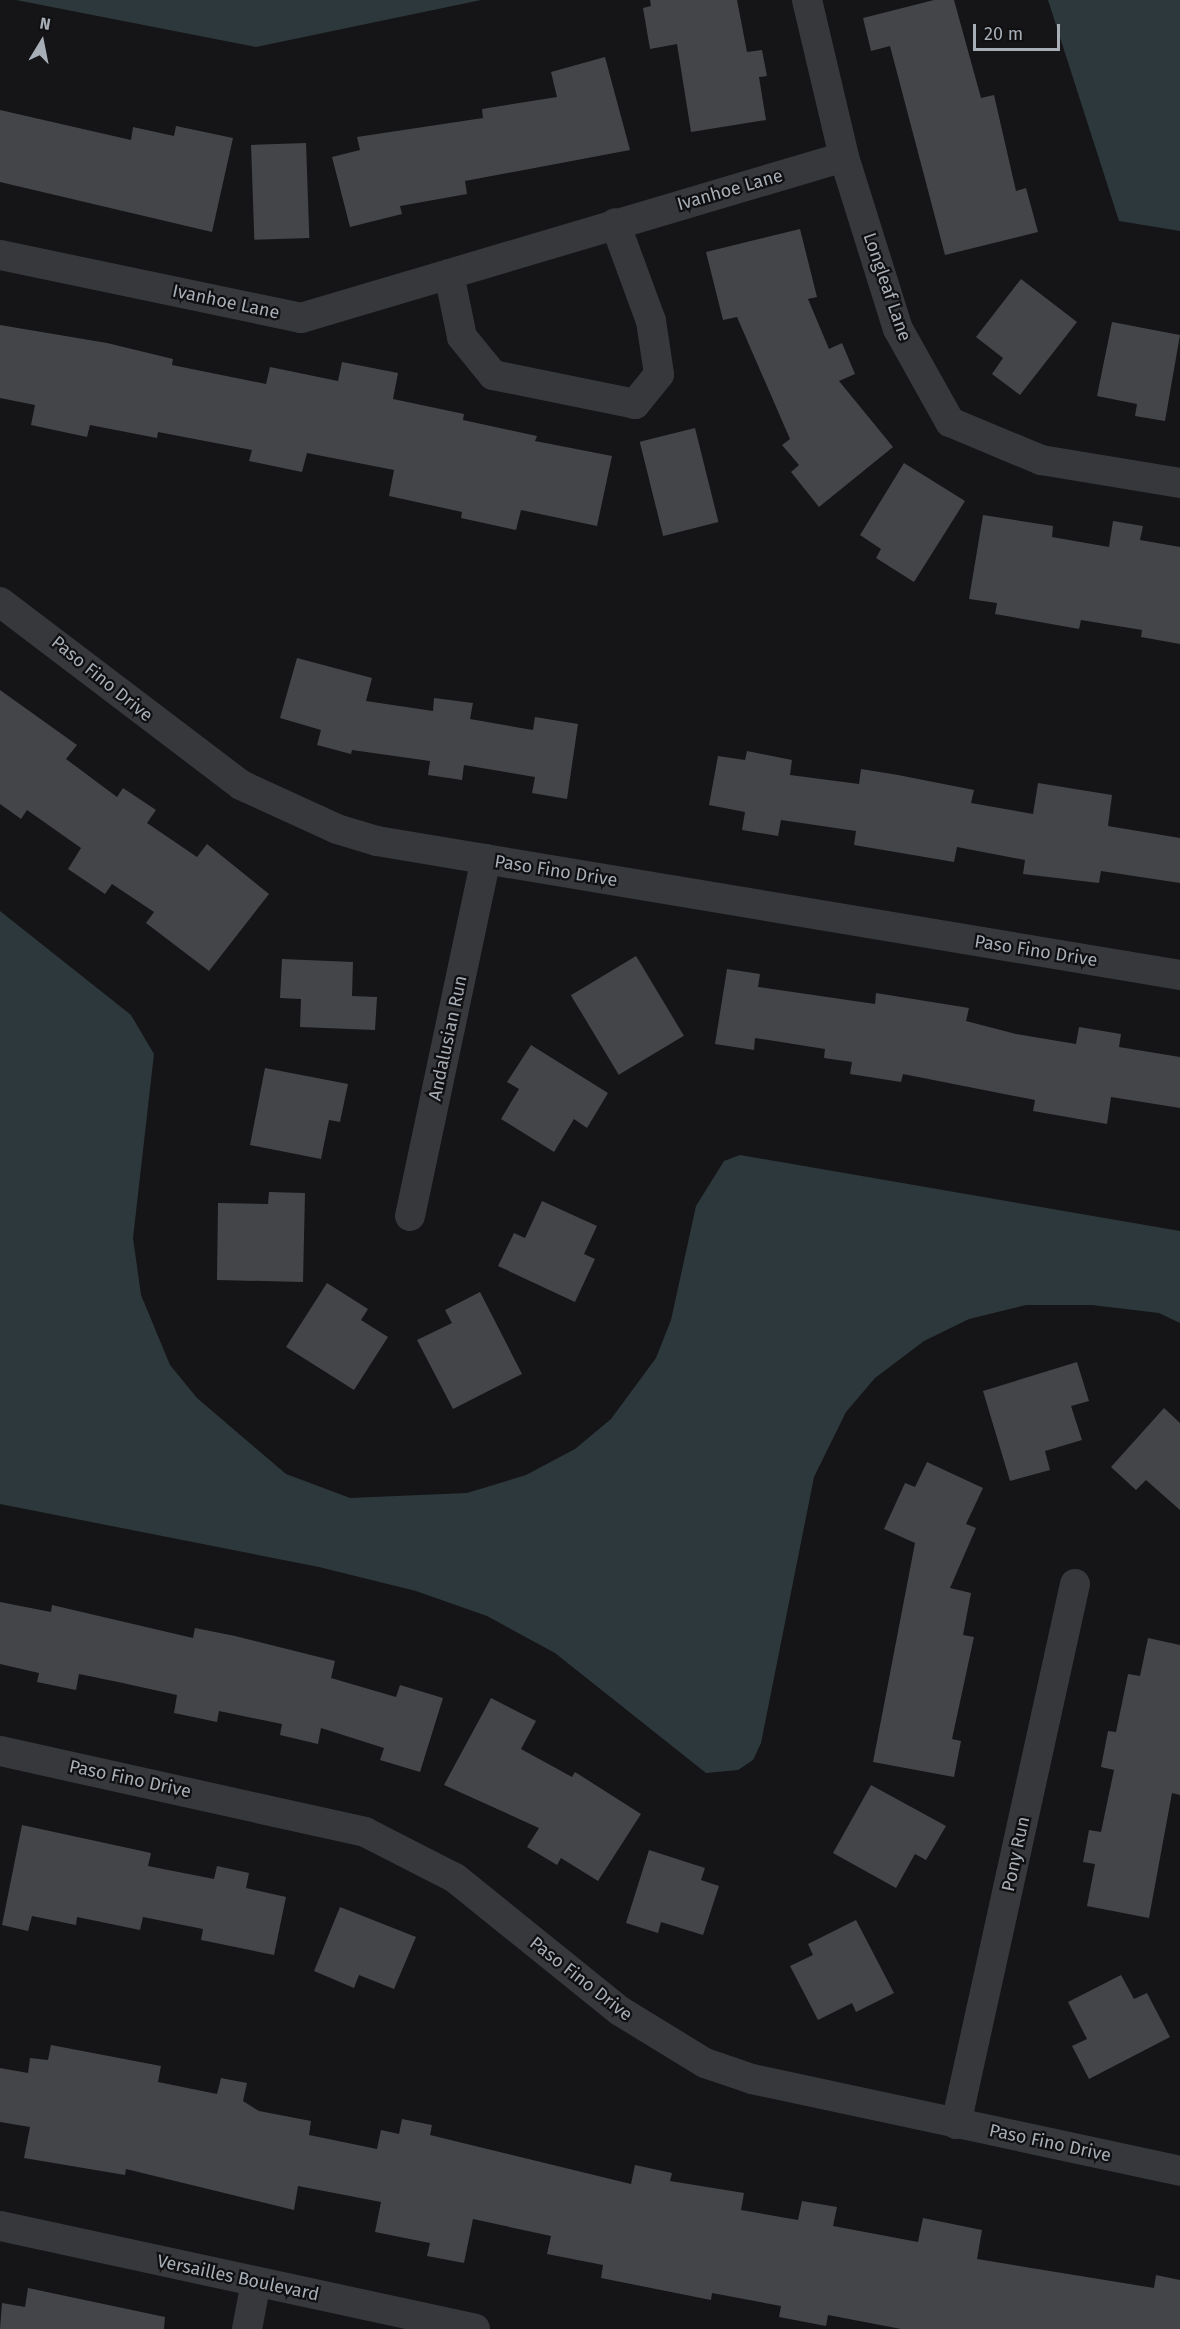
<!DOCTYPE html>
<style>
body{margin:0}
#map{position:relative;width:1180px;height:2329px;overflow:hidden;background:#151517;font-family:"Fira Sans",sans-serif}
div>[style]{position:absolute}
.water>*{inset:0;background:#2d383c}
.building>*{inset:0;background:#444549;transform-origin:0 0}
.minor>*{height:30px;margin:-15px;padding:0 15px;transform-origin:15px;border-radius:15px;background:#36383b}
span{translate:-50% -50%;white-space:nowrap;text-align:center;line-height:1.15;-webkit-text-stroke:4.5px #101012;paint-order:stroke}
.street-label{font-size:18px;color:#a7aeb6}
.north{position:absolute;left:12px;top:12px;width:60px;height:60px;-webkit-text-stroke:4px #101012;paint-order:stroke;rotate:10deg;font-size:16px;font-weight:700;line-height:24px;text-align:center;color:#a7aeb6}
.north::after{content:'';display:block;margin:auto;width:21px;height:27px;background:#a7aeb6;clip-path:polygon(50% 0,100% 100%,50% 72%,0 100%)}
.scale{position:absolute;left:973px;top:24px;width:87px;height:27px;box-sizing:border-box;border:3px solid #a7aeb6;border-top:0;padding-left:8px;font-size:18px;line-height:21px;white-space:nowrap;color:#a7aeb6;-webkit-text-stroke:4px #101012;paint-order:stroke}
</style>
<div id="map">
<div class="water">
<div style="clip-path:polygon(16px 0,481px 0,256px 47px)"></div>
<div style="clip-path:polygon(1048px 0,1180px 0,1180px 231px,1119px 221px)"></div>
<div style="clip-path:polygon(0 911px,131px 1015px,154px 1054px,133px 1238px,141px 1295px,170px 1365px,197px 1398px,286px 1474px,350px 1498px,467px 1493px,526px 1475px,575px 1449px,611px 1419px,656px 1358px,671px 1320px,696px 1206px,724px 1161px,740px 1155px,1180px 1231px,1180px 1323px,1159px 1313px,1092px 1305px,1026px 1305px,969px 1319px,924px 1341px,875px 1378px,846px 1412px,814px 1477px,761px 1743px,753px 1760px,738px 1770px,706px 1773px,555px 1653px,487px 1616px,416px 1591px,319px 1567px,0 1504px)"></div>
</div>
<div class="building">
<div style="clip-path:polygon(650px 0,737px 0,747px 52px,762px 50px,767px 76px,759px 77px,766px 120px,691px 132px,677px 44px,650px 49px,643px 8px,651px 6px)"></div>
<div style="clip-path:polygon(934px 0,954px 0,981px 98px,994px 95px,1016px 191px,1026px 188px,1038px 232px,945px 255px,890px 46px,871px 51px,863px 18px)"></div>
<div style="clip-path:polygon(605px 57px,630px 150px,465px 181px,467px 194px,400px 206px,402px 214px,350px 227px,332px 157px,360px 150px,357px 137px,483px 118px,482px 109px,557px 97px,551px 72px)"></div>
<div style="clip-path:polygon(0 110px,131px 140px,133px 127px,174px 136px,176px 126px,233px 138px,212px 232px,0 182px)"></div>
<div style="left:306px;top:143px;width:95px;height:55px;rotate:88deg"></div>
<div style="clip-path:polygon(800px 229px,817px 297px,808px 299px,829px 349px,842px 343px,855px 374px,839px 381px,893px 447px,819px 507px,791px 472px,799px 465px,782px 445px,790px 439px,737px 317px,723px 320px,706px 252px)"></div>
<div style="clip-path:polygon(1021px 279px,1077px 322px,1020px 395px,992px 374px,1003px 358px,976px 337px)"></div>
<div style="clip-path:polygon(1112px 322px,1180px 335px,1165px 421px,1135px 416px,1137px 404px,1097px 396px)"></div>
<div style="clip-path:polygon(0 325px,107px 343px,173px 359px,172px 365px,266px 384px,270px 367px,338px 381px,342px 362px,398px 373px,393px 399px,464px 414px,463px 420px,537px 436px,535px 441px,612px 456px,597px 526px,521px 510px,516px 530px,461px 518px,462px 512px,389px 496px,394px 470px,307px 453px,302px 472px,249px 461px,252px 450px,158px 432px,157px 438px,90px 425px,87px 437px,31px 425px,35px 405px,0 398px)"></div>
<div style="left:695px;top:428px;width:97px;height:57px;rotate:76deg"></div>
<div style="clip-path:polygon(904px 463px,965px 501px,914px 582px,876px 558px,881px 549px,860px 535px)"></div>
<div style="clip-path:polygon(983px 515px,1053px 526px,1052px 537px,1109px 547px,1113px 521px,1143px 526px,1140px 540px,1180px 547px,1180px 644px,1141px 637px,1142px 630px,1081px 620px,1079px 629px,995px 614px,997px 603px,969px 599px)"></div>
<div style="clip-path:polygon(297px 658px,372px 678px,366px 701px,433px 711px,434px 698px,473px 703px,470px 719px,533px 730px,535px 717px,578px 724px,567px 799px,532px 793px,535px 777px,464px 765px,462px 780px,428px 775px,430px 761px,352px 750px,351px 754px,317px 745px,321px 730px,280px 718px)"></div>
<div style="clip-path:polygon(0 690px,77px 745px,66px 759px,117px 797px,123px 788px,156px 810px,147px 823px,197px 857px,207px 844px,269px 894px,209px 971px,146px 923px,154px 912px,112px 884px,105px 894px,68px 869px,81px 848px,27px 810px,21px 819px,0 804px)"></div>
<div style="clip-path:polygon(747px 751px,792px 760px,790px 775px,859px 784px,861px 769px,898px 775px,974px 790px,971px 803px,1033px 814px,1038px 783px,1112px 795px,1108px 826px,1180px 838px,1180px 883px,1101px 871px,1099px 883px,1023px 874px,1025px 860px,957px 847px,954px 862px,854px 845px,856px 831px,781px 820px,778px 836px,742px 830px,745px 812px,709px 805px,718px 756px,745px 760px)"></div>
<div style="left:636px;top:956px;width:93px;height:76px;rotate:59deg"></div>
<div style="clip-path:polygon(282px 959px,353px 962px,352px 996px,377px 997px,375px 1030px,300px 1027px,301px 999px,280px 998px)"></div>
<div style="clip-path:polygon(727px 969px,760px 974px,758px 987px,875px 1004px,876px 993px,969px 1008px,966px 1021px,1016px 1034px,1076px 1044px,1079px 1027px,1121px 1034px,1119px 1047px,1180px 1057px,1180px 1108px,1111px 1097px,1107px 1124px,1033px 1111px,1035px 1100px,903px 1074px,901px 1082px,850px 1074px,852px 1062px,824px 1058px,825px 1049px,755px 1038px,754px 1050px,715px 1044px)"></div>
<div style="clip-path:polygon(531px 1045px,608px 1093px,587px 1128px,574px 1119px,554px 1152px,501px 1119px,519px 1089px,507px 1082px)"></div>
<div style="clip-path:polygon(265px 1068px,348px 1084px,340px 1122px,329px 1120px,321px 1159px,250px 1145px)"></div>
<div style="clip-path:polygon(269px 1192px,305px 1193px,303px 1282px,217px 1280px,218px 1203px,268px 1204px)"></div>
<div style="clip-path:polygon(542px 1201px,597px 1226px,584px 1254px,595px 1259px,575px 1302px,498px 1266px,514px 1233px,525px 1238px)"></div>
<div style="clip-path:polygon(327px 1283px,368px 1309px,361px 1320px,388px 1337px,354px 1390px,286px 1347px)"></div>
<div style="clip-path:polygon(480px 1292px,522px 1374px,453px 1409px,417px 1340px,452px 1323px,445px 1310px)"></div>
<div style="clip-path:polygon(1077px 1362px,1089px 1401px,1071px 1406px,1082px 1440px,1045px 1451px,1050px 1470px,1010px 1481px,983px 1391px)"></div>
<div style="clip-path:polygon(1164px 1408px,1180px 1423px,1180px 1510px,1146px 1480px,1136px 1490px,1111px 1467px)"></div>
<div style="clip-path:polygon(927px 1462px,983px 1488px,966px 1524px,976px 1528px,950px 1588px,971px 1593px,963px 1635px,974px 1637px,952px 1739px,961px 1741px,954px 1777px,873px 1762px,915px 1543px,884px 1529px,905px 1483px,915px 1487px)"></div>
<div style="clip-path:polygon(0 1602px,51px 1612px,52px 1605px,193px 1638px,195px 1628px,235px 1636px,335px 1661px,331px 1678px,396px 1697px,400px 1685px,443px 1698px,420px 1772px,380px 1760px,384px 1748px,321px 1728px,318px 1744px,280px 1735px,282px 1724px,219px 1711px,217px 1722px,174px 1713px,177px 1695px,118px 1682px,79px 1674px,76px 1690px,37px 1682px,39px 1673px,0 1664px)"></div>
<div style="clip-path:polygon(1148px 1638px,1180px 1645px,1180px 1795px,1172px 1793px,1149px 1918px,1087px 1906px,1095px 1864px,1083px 1862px,1089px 1830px,1101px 1832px,1114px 1770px,1101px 1767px,1108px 1731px,1116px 1732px,1128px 1674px,1140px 1676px)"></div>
<div style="clip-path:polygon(491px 1698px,536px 1721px,521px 1749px,572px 1777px,575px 1772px,641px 1814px,598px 1881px,561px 1858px,557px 1865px,527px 1847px,539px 1828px,444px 1785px)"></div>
<div style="clip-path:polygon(871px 1785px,946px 1826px,926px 1860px,915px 1854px,896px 1888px,833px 1853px)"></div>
<div style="clip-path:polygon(22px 1825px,151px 1853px,148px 1866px,214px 1879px,217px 1866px,249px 1873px,246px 1888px,286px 1897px,274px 1955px,201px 1940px,203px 1929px,143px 1917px,140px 1930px,77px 1917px,76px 1925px,32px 1916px,28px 1931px,2px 1925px)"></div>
<div style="clip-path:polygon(649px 1850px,705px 1868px,701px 1880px,719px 1886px,703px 1935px,661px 1922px,658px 1933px,626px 1923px)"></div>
<div style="clip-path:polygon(340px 1907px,416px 1937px,394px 1989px,359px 1975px,354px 1988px,314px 1971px)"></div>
<div style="clip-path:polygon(856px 1920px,894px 1993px,856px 2012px,852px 2003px,818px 2020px,790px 1966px,813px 1955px,808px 1944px)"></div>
<div style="clip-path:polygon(1121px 1975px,1134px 1999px,1147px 1993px,1170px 2037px,1089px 2079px,1072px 2046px,1087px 2039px,1068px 2002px)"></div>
<div style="clip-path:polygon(51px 2045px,161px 2066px,158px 2082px,217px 2094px,221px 2078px,247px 2083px,243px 2101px,259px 2111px,311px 2121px,309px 2135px,377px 2149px,381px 2130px,399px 2134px,402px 2119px,432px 2125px,430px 2135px,631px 2184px,635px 2165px,672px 2173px,670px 2181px,744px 2193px,741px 2210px,798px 2220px,802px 2201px,837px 2207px,833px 2226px,918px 2242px,923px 2218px,982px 2230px,977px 2259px,1154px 2288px,1156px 2275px,1180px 2280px,1180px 2329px,901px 2329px,828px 2315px,826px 2326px,779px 2317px,781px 2306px,712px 2293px,711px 2300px,601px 2278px,603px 2265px,547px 2254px,551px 2236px,473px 2219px,464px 2263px,427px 2256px,430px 2243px,375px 2232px,381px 2202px,298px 2186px,294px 2210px,126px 2169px,125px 2175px,24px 2158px,30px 2127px,0 2122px,0 2068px,28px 2073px,30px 2058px,48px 2060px)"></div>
<div style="clip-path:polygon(28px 2288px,165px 2317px,164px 2329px,0 2329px,2px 2303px,25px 2307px)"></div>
</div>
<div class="minor">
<div style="left:807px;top:0;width:161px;rotate:76.7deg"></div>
<div style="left:844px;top:157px;width:180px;rotate:72.6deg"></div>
<div style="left:898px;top:329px;width:107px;rotate:60.8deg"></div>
<div style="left:950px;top:422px;width:99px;rotate:22.7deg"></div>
<div style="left:1041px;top:460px;width:141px;rotate:9.4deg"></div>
<div style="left:0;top:255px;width:308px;rotate:11.8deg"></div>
<div style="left:301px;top:318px;width:566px;rotate:-16.52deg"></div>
<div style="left:449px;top:274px;width:64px;rotate:78.3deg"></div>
<div style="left:462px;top:337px;width:49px;rotate:50.8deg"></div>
<div style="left:493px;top:375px;width:145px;rotate:11.5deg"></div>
<div style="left:635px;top:404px;width:38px;rotate:-51deg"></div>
<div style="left:659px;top:374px;width:54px;rotate:-98.6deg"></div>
<div style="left:651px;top:321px;width:104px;rotate:-110.2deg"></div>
<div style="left:0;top:602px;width:303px;rotate:37.2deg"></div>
<div style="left:241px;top:785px;width:106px;rotate:24.6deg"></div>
<div style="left:337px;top:829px;width:42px;rotate:16.7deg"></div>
<div style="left:377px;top:841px;width:814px;rotate:9.47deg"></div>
<div style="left:410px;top:1216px;width:365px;rotate:-78deg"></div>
<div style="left:0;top:1751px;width:374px;rotate:12.5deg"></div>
<div style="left:365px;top:1832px;width:101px;rotate:27.1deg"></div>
<div style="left:455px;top:1878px;width:212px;rotate:38.9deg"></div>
<div style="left:620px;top:2011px;width:100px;rotate:31.5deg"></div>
<div style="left:705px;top:2063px;width:50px;rotate:18.8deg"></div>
<div style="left:752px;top:2079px;width:438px;rotate:12.1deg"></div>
<div style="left:956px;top:2124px;width:553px;rotate:-77.57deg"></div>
<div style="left:0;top:2226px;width:486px;rotate:12.2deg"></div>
<div style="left:247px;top:2329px;width:48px;rotate:-79.2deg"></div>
</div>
<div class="street-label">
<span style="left:730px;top:190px;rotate:-16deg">Ivanhoe Lane</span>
<span style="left:887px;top:287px;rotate:71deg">Longleaf Lane</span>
<span style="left:226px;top:302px;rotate:12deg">Ivanhoe Lane</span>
<span style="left:102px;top:679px;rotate:39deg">Paso Fino Drive</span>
<span style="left:556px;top:871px;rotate:9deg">Paso Fino Drive</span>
<span style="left:1036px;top:951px;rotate:9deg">Paso Fino Drive</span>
<span style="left:448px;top:1038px;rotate:-78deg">Andalusian Run</span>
<span style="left:130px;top:1779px;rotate:12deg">Paso Fino Drive</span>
<span style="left:1016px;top:1854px;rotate:-78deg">Pony Run</span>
<span style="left:581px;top:1979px;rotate:38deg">Paso Fino Drive</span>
<span style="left:1050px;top:2143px;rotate:12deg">Paso Fino Drive</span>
<span style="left:238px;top:2278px;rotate:12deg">Versailles Boulevard</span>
</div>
<div class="north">N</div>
<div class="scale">20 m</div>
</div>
